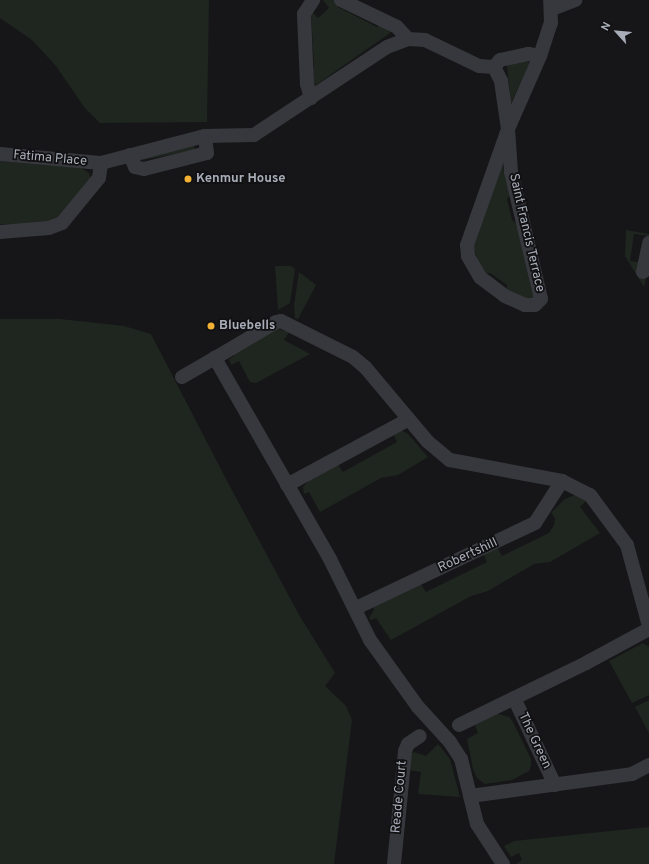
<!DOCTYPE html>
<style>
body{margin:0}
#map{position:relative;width:649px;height:864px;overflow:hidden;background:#161618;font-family:Overpass,sans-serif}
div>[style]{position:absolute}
.green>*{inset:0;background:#1e261f;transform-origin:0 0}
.street>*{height:14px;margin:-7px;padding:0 7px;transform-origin:7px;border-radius:7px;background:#37383d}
.dots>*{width:11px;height:11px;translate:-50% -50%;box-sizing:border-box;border:2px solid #111113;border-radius:50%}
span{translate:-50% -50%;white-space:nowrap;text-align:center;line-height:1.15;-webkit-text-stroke:3.5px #111113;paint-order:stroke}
.street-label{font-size:13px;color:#a8adb8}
.poi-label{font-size:13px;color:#a8adb8;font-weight:700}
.left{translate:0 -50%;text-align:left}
.north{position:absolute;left:597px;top:12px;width:40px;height:40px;-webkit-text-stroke:3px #111113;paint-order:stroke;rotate:297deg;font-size:11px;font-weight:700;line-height:16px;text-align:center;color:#a8adb8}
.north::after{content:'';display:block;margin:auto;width:14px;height:18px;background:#a8adb8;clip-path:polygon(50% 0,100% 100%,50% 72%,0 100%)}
</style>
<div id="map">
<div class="green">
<div style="clip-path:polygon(0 0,209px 0,207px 122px,100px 123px,84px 107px,56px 66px,32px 40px,0 18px)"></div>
<div style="clip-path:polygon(323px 0,335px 0,338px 7px,377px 27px,382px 24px,388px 26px,390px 33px,316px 85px,310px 82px,309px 70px,314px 67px,311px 11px,318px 18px,329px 8px)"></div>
<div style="clip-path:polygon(525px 60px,530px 63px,511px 103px,507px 66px)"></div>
<div style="left:194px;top:145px;width:5px;height:56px;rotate:79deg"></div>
<div style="clip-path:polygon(0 161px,81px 168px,89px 173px,92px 183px,63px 216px,42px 224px,0 224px)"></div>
<div style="clip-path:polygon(502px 165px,510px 195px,507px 199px,512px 220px,518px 225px,534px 298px,527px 299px,507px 292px,507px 285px,490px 273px,483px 274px,473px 247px)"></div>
<div style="clip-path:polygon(626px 230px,649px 234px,649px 236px,634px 234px,630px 261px,638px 262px,647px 274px,644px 287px,625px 256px)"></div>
<div style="clip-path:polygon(275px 266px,291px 266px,295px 269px,290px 303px,278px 310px)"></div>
<div style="clip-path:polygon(299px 272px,316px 285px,298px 319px,295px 318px,294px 305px)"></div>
<div style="clip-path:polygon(0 319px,60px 319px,124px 326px,151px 334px,226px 479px,298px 613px,335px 673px,325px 686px,346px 706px,352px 720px,334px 864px,0 864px)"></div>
<div style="clip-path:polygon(278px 329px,289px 332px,284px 340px,310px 354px,256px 383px,250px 382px,239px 361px,231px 365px,229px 359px,234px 356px,233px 353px)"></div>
<div style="clip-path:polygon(401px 430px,408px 434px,428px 457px,398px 475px,381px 478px,320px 512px,309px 492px,304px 494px,303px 487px,308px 482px,307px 479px,337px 463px,343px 472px,397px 442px,393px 434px)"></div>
<div style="clip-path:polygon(575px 495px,587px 500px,580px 507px,600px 533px,550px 562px,534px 564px,488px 591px,471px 596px,391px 640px,376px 618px,371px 620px,369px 618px,374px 610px,373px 606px,420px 583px,426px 592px,487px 562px,483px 554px,497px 547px,502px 556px,549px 533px,554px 525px,555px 518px,551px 513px,565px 499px)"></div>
<div style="clip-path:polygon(643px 643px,649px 647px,649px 695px,632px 703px,609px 661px)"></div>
<div style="clip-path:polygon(649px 700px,649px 733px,635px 707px)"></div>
<div style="clip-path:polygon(496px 713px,509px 717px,513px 722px,531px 759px,531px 766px,529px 771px,512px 780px,485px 784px,477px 778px,473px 769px,467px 739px,478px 733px,475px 725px)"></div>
<div style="clip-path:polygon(438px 744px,450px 759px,460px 797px,418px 794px,421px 772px,408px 770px,409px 755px,414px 752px,426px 756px)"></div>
<div style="clip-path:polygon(649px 827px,649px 864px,516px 864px,522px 860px,519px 853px,511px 857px,504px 846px,514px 841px)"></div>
</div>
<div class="street">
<div style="left:341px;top:0;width:62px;rotate:25.7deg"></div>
<div style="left:397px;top:27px;width:16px;rotate:47deg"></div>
<div style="left:408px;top:39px;width:17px;rotate:3deg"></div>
<div style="left:425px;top:40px;width:60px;rotate:25.7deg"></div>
<div style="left:479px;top:66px;width:15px;rotate:4deg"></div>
<div style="left:552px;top:9px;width:25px;rotate:-21deg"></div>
<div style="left:494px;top:67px;width:16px;rotate:63deg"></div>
<div style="left:501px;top:81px;width:49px;rotate:81.7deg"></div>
<div style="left:508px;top:129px;width:43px;rotate:86deg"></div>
<div style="left:511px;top:172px;width:130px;rotate:76.7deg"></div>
<div style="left:541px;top:299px;width:8px;rotate:135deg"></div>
<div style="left:535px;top:305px;width:10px;rotate:180deg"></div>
<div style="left:525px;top:305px;width:22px;rotate:-156deg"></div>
<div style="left:505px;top:296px;width:31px;rotate:-143deg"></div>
<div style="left:480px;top:277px;width:24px;rotate:-120deg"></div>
<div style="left:468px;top:256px;width:11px;rotate:-95deg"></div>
<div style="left:467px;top:245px;width:123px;rotate:-70.5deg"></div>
<div style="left:508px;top:129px;width:80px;rotate:-66.3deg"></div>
<div style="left:540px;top:56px;width:35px;rotate:-72deg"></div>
<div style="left:551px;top:23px;width:23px;rotate:-92deg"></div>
<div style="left:494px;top:67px;width:9px;rotate:-49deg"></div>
<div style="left:500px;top:60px;width:29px;rotate:-12deg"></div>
<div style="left:528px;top:54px;width:12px;rotate:9deg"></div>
<div style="left:311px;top:98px;width:15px;rotate:-106deg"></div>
<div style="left:307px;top:84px;width:70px;rotate:-92.5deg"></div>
<div style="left:304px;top:14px;width:17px;rotate:-57deg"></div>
<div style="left:0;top:154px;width:101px;rotate:5.1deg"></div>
<div style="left:101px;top:163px;width:107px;rotate:-14.6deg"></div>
<div style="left:205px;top:136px;width:49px;rotate:-1.2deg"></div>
<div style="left:254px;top:135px;width:159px;rotate:-33.5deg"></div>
<div style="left:387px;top:47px;width:22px;rotate:-21deg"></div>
<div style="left:130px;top:155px;width:13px;rotate:67deg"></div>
<div style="left:135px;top:167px;width:9px;rotate:13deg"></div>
<div style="left:144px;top:169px;width:65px;rotate:-14.3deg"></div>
<div style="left:207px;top:153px;width:17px;rotate:-97deg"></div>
<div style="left:0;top:232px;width:49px;rotate:-4.7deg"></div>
<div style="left:49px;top:228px;width:14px;rotate:-21deg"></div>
<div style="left:62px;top:223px;width:58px;rotate:-50.6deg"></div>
<div style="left:99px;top:178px;width:15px;rotate:-82deg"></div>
<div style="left:643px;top:272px;width:30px;rotate:-78deg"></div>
<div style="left:182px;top:377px;width:38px;rotate:-30deg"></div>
<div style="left:287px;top:485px;width:136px;rotate:-28.4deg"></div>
<div style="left:356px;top:608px;width:198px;rotate:-25.4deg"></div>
<div style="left:535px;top:523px;width:50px;rotate:-57.3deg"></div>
<div style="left:514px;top:698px;width:96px;rotate:64.8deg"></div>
<div style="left:459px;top:725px;width:141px;rotate:-26deg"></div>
<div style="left:586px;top:663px;width:72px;rotate:-28.4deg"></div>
<div style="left:470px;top:796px;width:163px;rotate:-7.7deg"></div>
<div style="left:632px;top:774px;width:19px;rotate:-28deg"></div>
<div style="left:394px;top:864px;width:114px;rotate:-84.4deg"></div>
<div style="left:405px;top:751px;width:8px;rotate:-67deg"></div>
<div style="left:408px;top:744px;width:14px;rotate:-34deg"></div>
<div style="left:503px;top:864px;width:48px;rotate:-123deg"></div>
<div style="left:477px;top:824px;width:67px;rotate:-103.8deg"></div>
<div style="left:461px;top:759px;width:20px;rotate:-123deg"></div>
<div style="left:450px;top:742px;width:47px;rotate:-132.4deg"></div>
<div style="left:418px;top:707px;width:82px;rotate:-125.6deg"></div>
<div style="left:370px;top:640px;width:90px;rotate:-116.3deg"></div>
<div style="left:330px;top:559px;width:232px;rotate:-119.8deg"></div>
<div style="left:215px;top:358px;width:71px;rotate:-30.5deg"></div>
<div style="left:276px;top:322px;width:5px;rotate:-11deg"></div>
<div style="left:281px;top:321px;width:80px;rotate:26.6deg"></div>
<div style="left:353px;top:357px;width:16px;rotate:40deg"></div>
<div style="left:365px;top:367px;width:97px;rotate:50deg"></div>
<div style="left:427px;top:441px;width:30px;rotate:40deg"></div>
<div style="left:450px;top:460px;width:114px;rotate:10.6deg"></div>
<div style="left:562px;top:481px;width:31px;rotate:27deg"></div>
<div style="left:590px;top:495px;width:62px;rotate:53.5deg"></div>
<div style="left:627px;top:545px;width:84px;rotate:74.8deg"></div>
</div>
<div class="dots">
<div style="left:188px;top:179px;background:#f2b134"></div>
<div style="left:211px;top:326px;background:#f2b134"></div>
</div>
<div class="street-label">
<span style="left:50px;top:159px;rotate:5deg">Fatima Place</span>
<span style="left:526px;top:233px;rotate:77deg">Saint Francis Terrace</span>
<span style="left:468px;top:556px;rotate:-25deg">Robertshill</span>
<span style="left:534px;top:741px;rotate:65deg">The Green</span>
<span style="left:400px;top:797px;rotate:-85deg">Reade Court</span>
</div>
<div class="poi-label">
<span class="left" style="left:196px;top:179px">Kenmur House</span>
<span class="left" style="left:219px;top:326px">Bluebells</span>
</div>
<div class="north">N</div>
</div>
